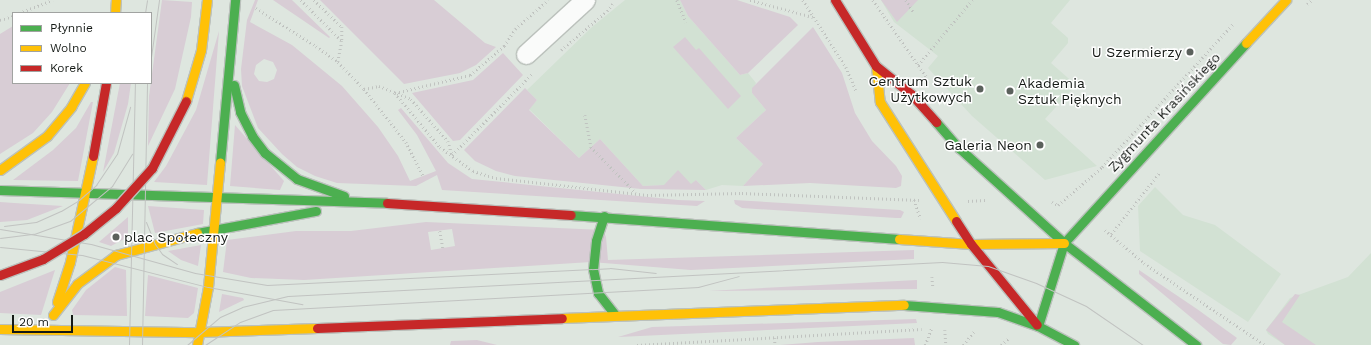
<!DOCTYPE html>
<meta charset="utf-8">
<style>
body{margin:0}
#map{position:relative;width:1371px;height:345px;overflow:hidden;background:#dee6df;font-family:"Work Sans",sans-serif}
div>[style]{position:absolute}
.built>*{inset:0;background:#d2e1d3}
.green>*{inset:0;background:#d8cdd5}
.path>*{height:2.5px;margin-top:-1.25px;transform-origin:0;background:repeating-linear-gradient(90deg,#c0c3c0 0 1px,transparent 0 4px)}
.roads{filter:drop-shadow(1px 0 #bbc1bc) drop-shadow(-1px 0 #bbc1bc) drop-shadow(0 1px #bbc1bc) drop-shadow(0 -1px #bbc1bc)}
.street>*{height:19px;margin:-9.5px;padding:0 9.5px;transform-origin:9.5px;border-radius:9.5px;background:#fafbfa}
.fast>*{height:9px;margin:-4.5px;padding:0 4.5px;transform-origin:4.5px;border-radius:4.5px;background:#4caf50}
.slow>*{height:9px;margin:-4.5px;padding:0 4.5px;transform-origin:4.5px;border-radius:4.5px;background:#ffc107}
.jam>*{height:9px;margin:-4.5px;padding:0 4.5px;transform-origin:4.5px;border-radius:4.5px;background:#c62828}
.tram>*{height:1px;margin:-0.5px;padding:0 0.5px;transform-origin:0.5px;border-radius:0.5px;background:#c1c3c1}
.bridges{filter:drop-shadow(1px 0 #bbc1bc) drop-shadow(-1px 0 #bbc1bc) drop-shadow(0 1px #bbc1bc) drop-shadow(0 -1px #bbc1bc)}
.slow-bridge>*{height:9px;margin:-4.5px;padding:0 4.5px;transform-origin:4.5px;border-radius:4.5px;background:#ffc107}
.jam-bridge>*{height:9px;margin:-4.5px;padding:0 4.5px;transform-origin:4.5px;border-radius:4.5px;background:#c62828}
.dots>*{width:11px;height:11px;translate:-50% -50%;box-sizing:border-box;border:2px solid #fff;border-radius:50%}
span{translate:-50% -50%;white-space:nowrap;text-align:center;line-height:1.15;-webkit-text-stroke:3px #fff;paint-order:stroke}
.poi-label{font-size:14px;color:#141915}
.right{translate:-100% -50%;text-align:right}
.left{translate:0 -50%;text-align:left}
.street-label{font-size:14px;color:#141915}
.legend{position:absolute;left:12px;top:12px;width:140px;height:72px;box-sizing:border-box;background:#fff;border:1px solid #a1a3a1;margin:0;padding:5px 7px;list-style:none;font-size:12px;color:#141915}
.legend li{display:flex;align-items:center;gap:8px;height:20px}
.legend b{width:20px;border:1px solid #a1a3a1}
.scale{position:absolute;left:12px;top:315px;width:61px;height:18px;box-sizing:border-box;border:2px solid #141915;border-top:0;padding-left:5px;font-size:12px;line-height:14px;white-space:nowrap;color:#141915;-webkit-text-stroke:3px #fff;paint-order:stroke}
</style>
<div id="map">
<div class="built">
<div style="clip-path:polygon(625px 0,680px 0,688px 16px,740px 75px,748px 73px,756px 83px,752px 93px,766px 110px,736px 138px,763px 164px,743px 186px,722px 185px,706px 190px,696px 180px,692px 184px,643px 186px,600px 139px,579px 158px,529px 109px,537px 100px,527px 90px,592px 27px)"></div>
<div style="clip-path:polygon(881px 0,1070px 0,1051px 23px,1068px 38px,1068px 43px,1051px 63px,1076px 85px,1045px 119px,1097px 166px,1045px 180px,972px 116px,928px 68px,938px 56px,894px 22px)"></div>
<div style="clip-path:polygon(1155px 187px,1183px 215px,1215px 225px,1281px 274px,1248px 322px,1140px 251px,1138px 206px)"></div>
<div style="clip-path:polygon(1371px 253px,1371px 345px,1285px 345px,1268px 334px,1266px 330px,1290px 298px,1348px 277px)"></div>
</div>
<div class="green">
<div style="clip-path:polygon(162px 0,192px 2px,191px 17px,175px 89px,148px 146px,149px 96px)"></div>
<div style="clip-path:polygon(evenodd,255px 0,258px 0,250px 22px,292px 45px,342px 86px,378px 127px,398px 156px,410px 181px,436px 171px,417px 135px,398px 110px,401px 108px,448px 163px,472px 179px,678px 200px,705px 201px,697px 206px,442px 190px,437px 175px,416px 186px,337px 183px,315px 176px,297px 167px,282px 154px,258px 128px,242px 86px,241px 69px,247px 20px,255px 0,264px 59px,273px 62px,277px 70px,274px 79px,267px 82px,259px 81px,254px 74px,256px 65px,264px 59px)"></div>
<div style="clip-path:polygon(273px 0,292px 0,330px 37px,329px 38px)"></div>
<div style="clip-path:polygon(320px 0,434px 0,485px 43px,496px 47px,476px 65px,460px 73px,404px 84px)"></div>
<div style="clip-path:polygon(680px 0,737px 0,790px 17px,798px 25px,748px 73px,740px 75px,688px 16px)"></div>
<div style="clip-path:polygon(881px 0,918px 0,897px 22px)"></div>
<div style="clip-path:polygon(13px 26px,13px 83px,70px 83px,52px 112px,33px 133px,0 154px,0 34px)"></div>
<div style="clip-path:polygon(813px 27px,842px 73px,855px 113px,872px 141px,896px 166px,902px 176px,901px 186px,896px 188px,810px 183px,743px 186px,763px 164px,736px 138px,766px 110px,752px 93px,752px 88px)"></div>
<div style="clip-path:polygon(219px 31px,207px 185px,154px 182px,166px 166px,196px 110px)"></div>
<div style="clip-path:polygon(685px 37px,696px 50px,699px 48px,741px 96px,728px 109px,673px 47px)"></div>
<div style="clip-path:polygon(503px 53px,523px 75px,460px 140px,453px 141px,412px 93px,473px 80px)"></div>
<div style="clip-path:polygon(120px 83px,131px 83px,128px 104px,114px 153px,103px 172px)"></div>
<div style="clip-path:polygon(525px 88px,537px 100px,529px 110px,579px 158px,600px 139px,643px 186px,664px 185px,678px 170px,691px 184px,696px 180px,706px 190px,641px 189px,515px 176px,496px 171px,475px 161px,464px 150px)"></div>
<div style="clip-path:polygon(91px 102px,93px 102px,78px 181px,13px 180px,53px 150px,76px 128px)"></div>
<div style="clip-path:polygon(235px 125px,284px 181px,280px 190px,230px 186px)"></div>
<div style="clip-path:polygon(734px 200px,900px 210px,904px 212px,901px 218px,896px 218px,742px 208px,735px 204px)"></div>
<div style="clip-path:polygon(0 202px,14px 203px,63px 206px,27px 220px,0 222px)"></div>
<div style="clip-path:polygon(148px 206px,204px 210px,203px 224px,155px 233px)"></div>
<div style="clip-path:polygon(128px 217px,128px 237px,111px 246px,99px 242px)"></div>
<div style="clip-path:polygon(evenodd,426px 222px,603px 230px,606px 237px,608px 260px,914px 250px,914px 259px,691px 270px,591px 262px,304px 280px,251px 278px,223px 272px,227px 240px,296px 231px,351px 231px,426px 222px,452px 229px,455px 246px,431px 250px,428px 232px,452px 229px)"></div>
<div style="clip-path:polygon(201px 245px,198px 266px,181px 260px,168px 251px)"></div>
<div style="clip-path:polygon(115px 267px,126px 270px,127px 316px,73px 315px,72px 310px,86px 290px)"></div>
<div style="clip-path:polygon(55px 270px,41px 315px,0 313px,0 292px)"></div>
<div style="clip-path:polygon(1139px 270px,1197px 309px,1237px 338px,1231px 345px,1223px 344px,1139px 274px)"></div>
<div style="clip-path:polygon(148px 275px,198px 288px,194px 313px,188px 318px,145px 316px)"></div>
<div style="clip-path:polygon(917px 280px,917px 289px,709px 291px,726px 290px)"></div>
<div style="clip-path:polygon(222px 294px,243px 298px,244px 300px,219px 312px)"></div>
<div style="clip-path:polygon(1295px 294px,1300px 295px,1282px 322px,1316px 345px,1285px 345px,1266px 330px)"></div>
<div style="clip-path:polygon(916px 319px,917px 323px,618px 337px,652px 327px)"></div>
<div style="clip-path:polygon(914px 338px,915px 345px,780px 345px,818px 342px)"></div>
<div style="clip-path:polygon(477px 340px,497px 345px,450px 345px,451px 341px)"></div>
</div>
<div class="path">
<div style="left:301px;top:0;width:58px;rotate:45deg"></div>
<div style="left:342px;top:41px;width:21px;rotate:101deg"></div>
<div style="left:314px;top:0;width:39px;rotate:44deg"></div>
<div style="left:342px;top:27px;width:14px;rotate:90deg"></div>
<div style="left:677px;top:0;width:24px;rotate:68deg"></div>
<div style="left:750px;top:0;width:65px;rotate:15.1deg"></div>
<div style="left:803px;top:0;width:80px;rotate:57.3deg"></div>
<div style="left:846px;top:67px;width:26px;rotate:67deg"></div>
<div style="left:873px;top:0;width:96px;rotate:55.2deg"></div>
<div style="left:906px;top:0;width:15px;rotate:58deg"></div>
<div style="left:1307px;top:4px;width:6px;rotate:-39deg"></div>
<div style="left:256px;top:8px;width:71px;rotate:32.3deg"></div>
<div style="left:316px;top:46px;width:27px;rotate:36deg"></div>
<div style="left:338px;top:62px;width:37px;rotate:46deg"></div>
<div style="left:364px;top:89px;width:68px;rotate:51.6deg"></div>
<div style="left:406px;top:142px;width:38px;rotate:63deg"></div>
<div style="left:19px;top:13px;width:36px;rotate:-21deg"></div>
<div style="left:0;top:20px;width:14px;rotate:-17deg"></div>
<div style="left:561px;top:50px;width:60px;rotate:-40.3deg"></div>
<div style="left:607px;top:11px;width:9px;rotate:-54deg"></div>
<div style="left:918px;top:65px;width:85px;rotate:-50.3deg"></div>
<div style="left:364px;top:89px;width:15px;rotate:-11deg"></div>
<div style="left:379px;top:86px;width:35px;rotate:22deg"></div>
<div style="left:411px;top:99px;width:56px;rotate:48.6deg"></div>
<div style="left:448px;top:141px;width:14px;rotate:73deg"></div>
<div style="left:395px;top:93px;width:70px;rotate:50.2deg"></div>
<div style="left:440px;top:147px;width:41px;rotate:36deg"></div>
<div style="left:473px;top:171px;width:24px;rotate:17deg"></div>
<div style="left:496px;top:178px;width:152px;rotate:6.4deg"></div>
<div style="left:647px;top:195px;width:95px;rotate:-1.2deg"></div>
<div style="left:742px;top:193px;width:177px;rotate:2.3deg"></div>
<div style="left:395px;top:93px;width:77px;rotate:-13.5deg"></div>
<div style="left:470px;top:75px;width:45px;rotate:-40.5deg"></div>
<div style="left:504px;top:46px;width:20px;rotate:-57deg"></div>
<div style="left:515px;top:29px;width:44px;rotate:-41.3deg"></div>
<div style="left:585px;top:115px;width:33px;rotate:79deg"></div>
<div style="left:591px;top:147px;width:64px;rotate:45.6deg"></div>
<div style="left:452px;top:155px;width:115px;rotate:-45.4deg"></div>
<div style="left:914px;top:200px;width:20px;rotate:70deg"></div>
<div style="left:968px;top:201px;width:17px;rotate:-3deg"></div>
<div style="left:1052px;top:202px;width:7px;rotate:27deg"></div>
<div style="left:1058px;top:205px;width:58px;rotate:-40.8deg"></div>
<div style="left:1102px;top:167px;width:194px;rotate:-47.5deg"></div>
<div style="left:1105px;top:230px;width:51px;rotate:40.2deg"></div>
<div style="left:1144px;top:263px;width:146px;rotate:34.1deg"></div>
<div style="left:440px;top:231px;width:17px;rotate:80deg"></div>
<div style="left:1111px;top:234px;width:79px;rotate:-51.7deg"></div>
<div style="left:932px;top:277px;width:9px;rotate:84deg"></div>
<div style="left:945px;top:330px;width:15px;rotate:86deg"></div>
<div style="left:775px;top:338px;width:7px;rotate:90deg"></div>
<div style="left:637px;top:345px;width:285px;rotate:-3.2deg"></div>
<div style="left:925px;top:345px;width:19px;rotate:-69deg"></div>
<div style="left:963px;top:345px;width:19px;rotate:-51deg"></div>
<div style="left:1001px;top:345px;width:11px;rotate:-41deg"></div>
</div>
<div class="roads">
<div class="street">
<div style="left:526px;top:54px;width:80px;rotate:-42.5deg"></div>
</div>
<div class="fast">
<div style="left:234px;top:85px;width:28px;rotate:77deg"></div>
<div style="left:240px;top:112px;width:27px;rotate:63deg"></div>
<div style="left:252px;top:136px;width:21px;rotate:53deg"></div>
<div style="left:265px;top:153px;width:41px;rotate:39.1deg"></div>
<div style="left:297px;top:179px;width:50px;rotate:19.9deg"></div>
<div style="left:936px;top:122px;width:35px;rotate:49deg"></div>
<div style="left:959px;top:148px;width:142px;rotate:42.1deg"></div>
<div style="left:1064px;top:243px;width:167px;rotate:37.7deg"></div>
<div style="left:220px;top:163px;width:164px;rotate:-84.7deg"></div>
<div style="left:0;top:190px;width:387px;rotate:1.9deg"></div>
<div style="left:571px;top:215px;width:329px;rotate:4.2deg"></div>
<div style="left:604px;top:216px;width:26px;rotate:108deg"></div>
<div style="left:596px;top:241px;width:28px;rotate:96deg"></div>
<div style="left:593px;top:269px;width:25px;rotate:78deg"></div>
<div style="left:598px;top:293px;width:28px;rotate:52deg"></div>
<div style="left:197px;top:233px;width:121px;rotate:-10.5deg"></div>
<div style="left:904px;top:305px;width:94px;rotate:4.3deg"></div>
<div style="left:998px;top:312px;width:42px;rotate:19.3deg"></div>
<div style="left:1038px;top:326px;width:41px;rotate:27.8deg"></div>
<div style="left:1038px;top:326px;width:87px;rotate:-72.6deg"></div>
<div style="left:1064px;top:243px;width:270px;rotate:-47.7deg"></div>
</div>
<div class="slow">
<div style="left:115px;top:13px;width:13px;rotate:-86deg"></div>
<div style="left:1246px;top:43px;width:59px;rotate:-47.1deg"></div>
<div style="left:876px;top:66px;width:36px;rotate:84deg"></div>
<div style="left:880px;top:102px;width:141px;rotate:57.4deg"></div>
<div style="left:0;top:170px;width:58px;rotate:-35.9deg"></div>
<div style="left:47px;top:136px;width:38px;rotate:-50deg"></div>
<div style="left:71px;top:107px;width:28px;rotate:-60deg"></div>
<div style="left:899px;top:239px;width:72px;rotate:4deg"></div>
<div style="left:971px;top:244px;width:93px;rotate:-0.6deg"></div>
<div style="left:57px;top:302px;width:42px;rotate:-72deg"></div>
<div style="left:70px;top:262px;width:108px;rotate:-77.8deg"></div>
<div style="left:53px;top:315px;width:39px;rotate:-52deg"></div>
<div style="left:77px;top:284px;width:49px;rotate:-36.6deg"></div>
<div style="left:116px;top:255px;width:84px;rotate:-15.2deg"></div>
<div style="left:562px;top:318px;width:342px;rotate:-2.2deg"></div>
<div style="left:0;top:329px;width:200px;rotate:0.9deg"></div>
<div style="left:200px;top:332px;width:117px;rotate:-2deg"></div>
<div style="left:197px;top:345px;width:59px;rotate:-79.3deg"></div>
<div style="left:208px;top:287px;width:125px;rotate:-84.5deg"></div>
</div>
<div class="jam">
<div style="left:835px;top:0;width:78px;rotate:58.2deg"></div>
<div style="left:876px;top:66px;width:45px;rotate:38.7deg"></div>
<div style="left:911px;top:94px;width:38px;rotate:48deg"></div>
<div style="left:93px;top:156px;width:74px;rotate:-79.9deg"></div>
<div style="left:387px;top:203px;width:184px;rotate:3.7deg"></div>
<div style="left:956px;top:221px;width:27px;rotate:57deg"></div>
<div style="left:971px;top:244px;width:104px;rotate:50.8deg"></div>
<div style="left:317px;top:328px;width:245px;rotate:-2.3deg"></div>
</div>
</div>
<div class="tram">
<div style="left:145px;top:13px;width:13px;rotate:-81deg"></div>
<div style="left:151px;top:57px;width:58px;rotate:-82deg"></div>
<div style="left:146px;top:222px;width:24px;rotate:68deg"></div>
<div style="left:155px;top:244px;width:12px;rotate:55deg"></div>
<div style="left:162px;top:254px;width:18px;rotate:34deg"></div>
<div style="left:4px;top:226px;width:32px;rotate:-7deg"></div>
<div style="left:36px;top:222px;width:27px;rotate:-24deg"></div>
<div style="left:61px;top:211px;width:21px;rotate:-31deg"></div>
<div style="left:79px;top:200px;width:23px;rotate:-41deg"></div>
<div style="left:96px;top:185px;width:37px;rotate:-56deg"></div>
<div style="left:117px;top:154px;width:49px;rotate:-74.5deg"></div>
<div style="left:0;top:229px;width:92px;rotate:9.4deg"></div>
<div style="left:91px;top:244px;width:108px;rotate:15.6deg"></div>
<div style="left:195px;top:273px;width:73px;rotate:9.5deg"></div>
<div style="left:267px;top:285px;width:343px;rotate:-2.8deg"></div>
<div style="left:610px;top:268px;width:46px;rotate:6.2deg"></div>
<div style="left:0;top:238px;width:34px;rotate:-7deg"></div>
<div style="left:34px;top:234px;width:38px;rotate:-20deg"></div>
<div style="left:70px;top:221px;width:55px;rotate:-39.8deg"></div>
<div style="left:112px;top:186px;width:38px;rotate:-58deg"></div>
<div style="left:0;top:247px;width:82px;rotate:5.6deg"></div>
<div style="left:82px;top:255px;width:130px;rotate:14.3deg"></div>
<div style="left:208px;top:287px;width:96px;rotate:10.3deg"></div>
<div style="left:129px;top:345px;width:262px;rotate:-88.7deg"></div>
<div style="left:142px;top:345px;width:262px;rotate:-88.9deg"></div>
<div style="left:187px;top:345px;width:43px;rotate:-40.3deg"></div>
<div style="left:220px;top:317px;width:24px;rotate:-24deg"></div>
<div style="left:242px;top:307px;width:47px;rotate:-13.4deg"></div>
<div style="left:288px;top:296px;width:655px;rotate:-2.98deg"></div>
<div style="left:942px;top:262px;width:46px;rotate:5deg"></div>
<div style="left:988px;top:266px;width:51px;rotate:19.5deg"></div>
<div style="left:1036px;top:283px;width:55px;rotate:24.7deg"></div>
<div style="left:1086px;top:306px;width:69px;rotate:34.4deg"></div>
<div style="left:205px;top:345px;width:42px;rotate:-33.3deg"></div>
<div style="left:240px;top:322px;width:35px;rotate:-20deg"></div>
<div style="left:273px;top:310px;width:426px;rotate:-3.1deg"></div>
<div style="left:698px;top:287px;width:42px;rotate:-15deg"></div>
</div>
<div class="bridges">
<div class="slow-bridge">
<div style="left:186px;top:101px;width:53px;rotate:-73.6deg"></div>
<div style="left:201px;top:50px;width:50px;rotate:-83.2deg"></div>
</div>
<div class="jam-bridge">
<div style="left:0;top:275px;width:46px;rotate:-20.4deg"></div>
<div style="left:43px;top:259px;width:48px;rotate:-31.4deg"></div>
<div style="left:84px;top:234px;width:41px;rotate:-39.1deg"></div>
<div style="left:116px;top:208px;width:54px;rotate:-48deg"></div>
<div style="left:152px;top:168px;width:75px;rotate:-63.1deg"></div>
</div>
</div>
<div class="dots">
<div style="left:1190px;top:52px;background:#5b615c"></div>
<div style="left:980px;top:89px;background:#5b615c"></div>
<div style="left:1010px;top:91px;background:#5b615c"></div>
<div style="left:1040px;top:145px;background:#5b615c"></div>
<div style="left:116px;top:237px;background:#5b615c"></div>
</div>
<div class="poi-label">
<span class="right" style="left:1182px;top:52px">U Szermierzy</span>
<span class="right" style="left:972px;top:89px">Centrum Sztuk<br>Użytkowych</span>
<span class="left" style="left:1018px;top:91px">Akademia<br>Sztuk Pięknych</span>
<span class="right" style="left:1032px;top:145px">Galeria Neon</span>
<span class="left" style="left:124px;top:237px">plac Społeczny</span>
</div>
<div class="street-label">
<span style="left:1164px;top:112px;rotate:-47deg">Zygmunta Krasińskiego</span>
</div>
<ul class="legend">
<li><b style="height:5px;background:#4caf50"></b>Płynnie</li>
<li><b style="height:5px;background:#ffc107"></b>Wolno</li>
<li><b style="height:5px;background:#c62828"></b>Korek</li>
</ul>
<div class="scale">20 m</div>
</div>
